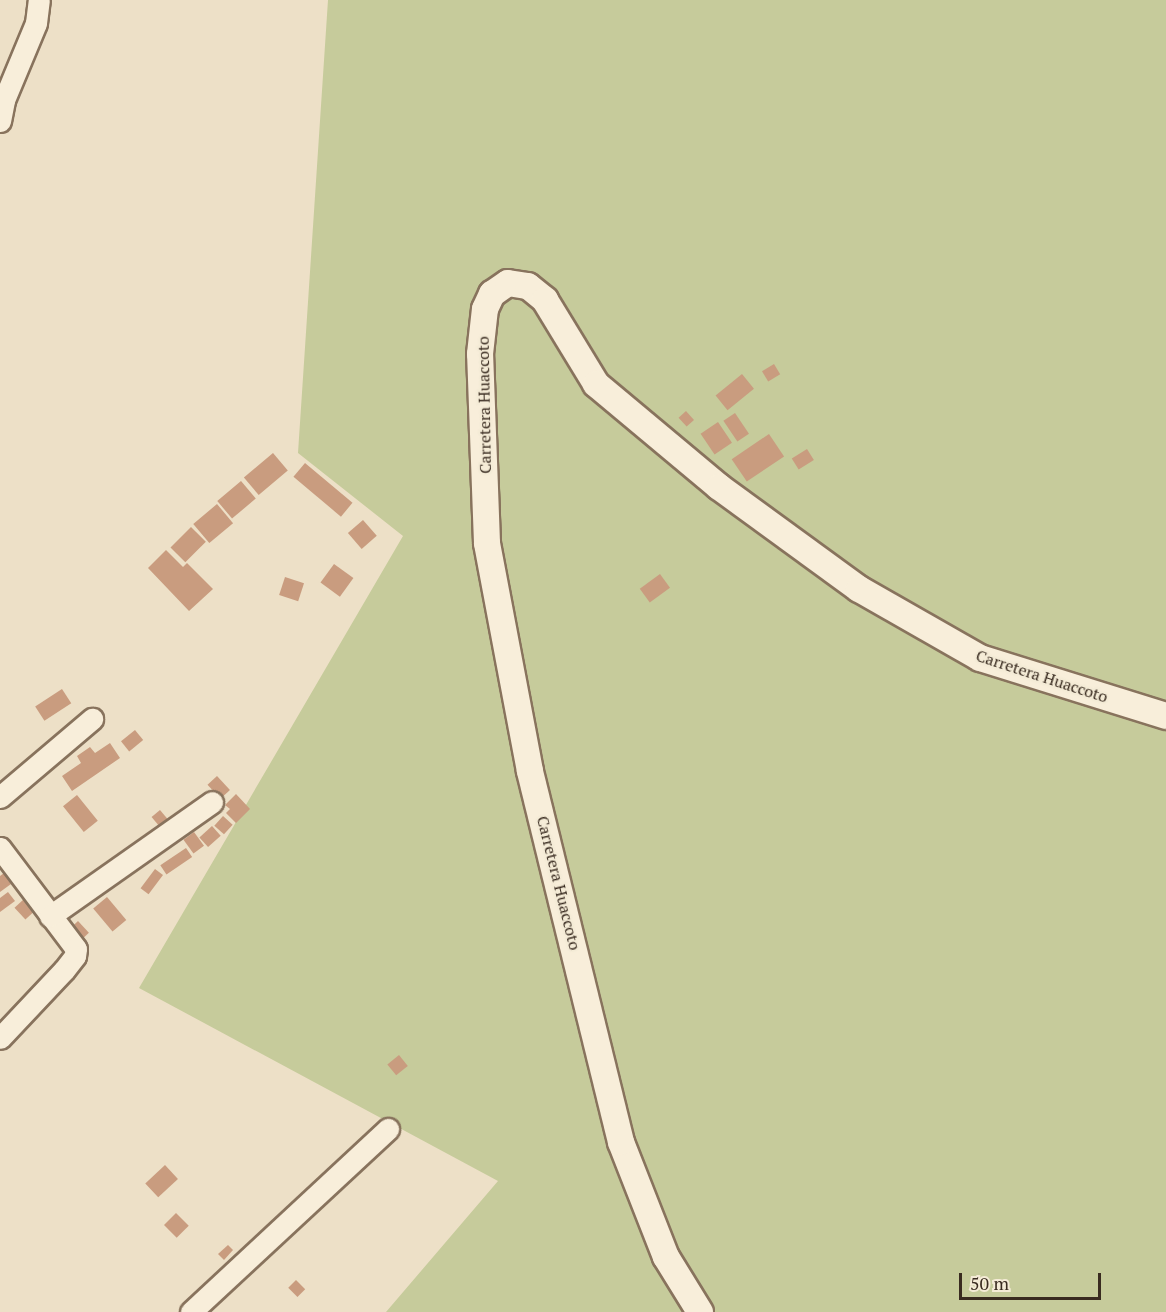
<!DOCTYPE html>
<style>
body{margin:0}
#map{position:relative;width:1166px;height:1312px;overflow:hidden;background:#ede0c7;font-family:"PT Serif",serif}
div>[style]{position:absolute}
.green>*{inset:0;background:#c6cb9b}
.building>*{inset:0;background:#c99c7f;transform-origin:0 0}
.roads{filter:drop-shadow(2px 0 #88735d) drop-shadow(-2px 0 #88735d) drop-shadow(0 2px #88735d) drop-shadow(0 -2px #88735d)}
.minor>*{height:21px;margin:-10.5px;padding:0 10.5px;transform-origin:10.5px;border-radius:10.5px;background:#f8eeda}
.tertiary>*{height:26px;margin:-13px;padding:0 13px;transform-origin:13px;border-radius:13px;background:#f8eeda}
span{translate:-50% -50%;white-space:nowrap;text-align:center;line-height:1.15;-webkit-text-stroke:5px #f4ebd6;paint-order:stroke}
.street-label{font-size:16px;color:#392b20}
.scale{position:absolute;left:959px;top:1273px;width:142px;height:27px;box-sizing:border-box;border:3px solid #392b20;border-top:0;padding-left:8px;font-size:18px;line-height:21px;white-space:nowrap;color:#392b20;-webkit-text-stroke:4px #f4ebd6;paint-order:stroke}
</style>
<div id="map">
<div class="green">
<div style="clip-path:polygon(328px 0,1166px 0,1166px 1312px,386px 1312px,498px 1181px,139px 988px,403px 536px,298px 453px)"></div>
</div>
<div class="building">
<div style="left:774px;top:364px;width:12px;height:14px;rotate:59deg"></div>
<div style="left:742px;top:374px;width:19px;height:34px;rotate:51deg"></div>
<div style="left:686px;top:411px;width:12px;height:10px;rotate:48deg"></div>
<div style="left:735px;top:413px;width:25px;height:14px;rotate:56deg"></div>
<div style="left:718px;top:422px;width:25px;height:21px;rotate:56deg"></div>
<div style="left:769px;top:434px;width:27px;height:45px;rotate:56deg"></div>
<div style="left:807px;top:449px;width:13px;height:18px;rotate:58deg"></div>
<div style="left:273px;top:453px;width:23px;height:38px;rotate:50deg"></div>
<div style="left:305px;top:463px;width:62px;height:18px;rotate:40deg"></div>
<div style="left:241px;top:481px;width:23px;height:31px;rotate:50deg"></div>
<div style="left:217px;top:504px;width:25px;height:31px;rotate:50deg"></div>
<div style="left:363px;top:520px;width:21px;height:20px;rotate:49deg"></div>
<div style="left:191px;top:527px;width:21px;height:29px;rotate:45deg"></div>
<div style="clip-path:polygon(166px 550px,183px 567px,187px 563px,213px 589px,189px 611px,148px 568px)"></div>
<div style="left:334px;top:564px;width:24px;height:23px;rotate:36deg"></div>
<div style="left:660px;top:574px;width:17px;height:25px;rotate:54deg"></div>
<div style="left:285px;top:577px;width:20px;height:19px;rotate:18deg"></div>
<div style="left:62px;top:689px;width:17px;height:32px;rotate:57deg"></div>
<div style="left:135px;top:730px;width:13px;height:18px;rotate:51deg"></div>
<div style="clip-path:polygon(110px 743px,120px 758px,72px 791px,62px 776px,81px 763px,77px 756px,90px 747px,95px 753px)"></div>
<div style="left:217px;top:776px;width:19px;height:13px;rotate:47deg"></div>
<div style="clip-path:polygon(236px 794px,250px 809px,236px 823px,226px 813px,230px 809px,225px 805px)"></div>
<div style="left:77px;top:795px;width:33px;height:18px;rotate:51deg"></div>
<div style="left:160px;top:810px;width:17px;height:11px;rotate:50deg"></div>
<div style="left:223px;top:816px;width:13px;height:13px;rotate:42deg"></div>
<div style="left:212px;top:826px;width:13px;height:17px;rotate:48deg"></div>
<div style="left:194px;top:832px;width:17px;height:13px;rotate:54deg"></div>
<div style="left:186px;top:848px;width:11px;height:31px;rotate:56deg"></div>
<div style="left:155px;top:869px;width:10px;height:24px;rotate:37deg"></div>
<div style="clip-path:polygon(4px 873px,11px 884px,0 892px,0 876px)"></div>
<div style="clip-path:polygon(8px 892px,15px 901px,0 912px,0 898px)"></div>
<div style="left:107px;top:897px;width:30px;height:18px;rotate:50deg"></div>
<div style="left:24px;top:899px;width:16px;height:13px;rotate:47deg"></div>
<div style="left:78px;top:921px;width:16px;height:12px;rotate:47deg"></div>
<div style="left:399px;top:1055px;width:14px;height:15px;rotate:51deg"></div>
<div style="left:165px;top:1165px;width:19px;height:27px;rotate:47deg"></div>
<div style="left:176px;top:1213px;width:18px;height:17px;rotate:45deg"></div>
<div style="clip-path:polygon(228px 1245px,233px 1250px,224px 1260px,218px 1254px)"></div>
<div style="left:296px;top:1280px;width:13px;height:11px;rotate:45deg"></div>
</div>
<div class="roads">
<div class="minor">
<div style="left:0;top:121px;width:21px;rotate:-79deg"></div>
<div style="left:4px;top:100px;width:83px;rotate:-67.4deg"></div>
<div style="left:36px;top:23px;width:23px;rotate:-83deg"></div>
<div style="left:0;top:797px;width:121px;rotate:-40.3deg"></div>
<div style="left:0;top:848px;width:126px;rotate:53deg"></div>
<div style="left:76px;top:949px;width:7px;rotate:98deg"></div>
<div style="left:75px;top:956px;width:18px;rotate:128deg"></div>
<div style="left:64px;top:970px;width:93px;rotate:133.3deg"></div>
<div style="left:50px;top:916px;width:198px;rotate:-35.1deg"></div>
<div style="left:191px;top:1312px;width:269px;rotate:-42.9deg"></div>
</div>
<div class="tertiary">
<div style="left:700px;top:1312px;width:65px;rotate:-121.7deg"></div>
<div style="left:666px;top:1257px;width:123px;rotate:-111.4deg"></div>
<div style="left:621px;top:1142px;width:382px;rotate:-103.8deg"></div>
<div style="left:530px;top:771px;width:232px;rotate:-100.7deg"></div>
<div style="left:487px;top:543px;width:189px;rotate:-92.1deg"></div>
<div style="left:480px;top:354px;width:45px;rotate:-83.7deg"></div>
<div style="left:485px;top:309px;width:17px;rotate:-65deg"></div>
<div style="left:492px;top:294px;width:19px;rotate:-35deg"></div>
<div style="left:508px;top:283px;width:20px;rotate:9deg"></div>
<div style="left:528px;top:286px;width:22px;rotate:39deg"></div>
<div style="left:545px;top:300px;width:98px;rotate:58.7deg"></div>
<div style="left:596px;top:384px;width:160px;rotate:39.9deg"></div>
<div style="left:719px;top:487px;width:173px;rotate:36.1deg"></div>
<div style="left:859px;top:589px;width:139px;rotate:29.7deg"></div>
<div style="left:980px;top:658px;width:195px;rotate:17.3deg"></div>
</div>
</div>
<div class="street-label">
<span style="left:484px;top:405px;rotate:-91deg">Carretera Huaccoto</span>
<span style="left:1042px;top:676px;rotate:18deg">Carretera Huaccoto</span>
<span style="left:559px;top:883px;rotate:76deg">Carretera Huaccoto</span>
</div>
<div class="scale">50 m</div>
</div>
